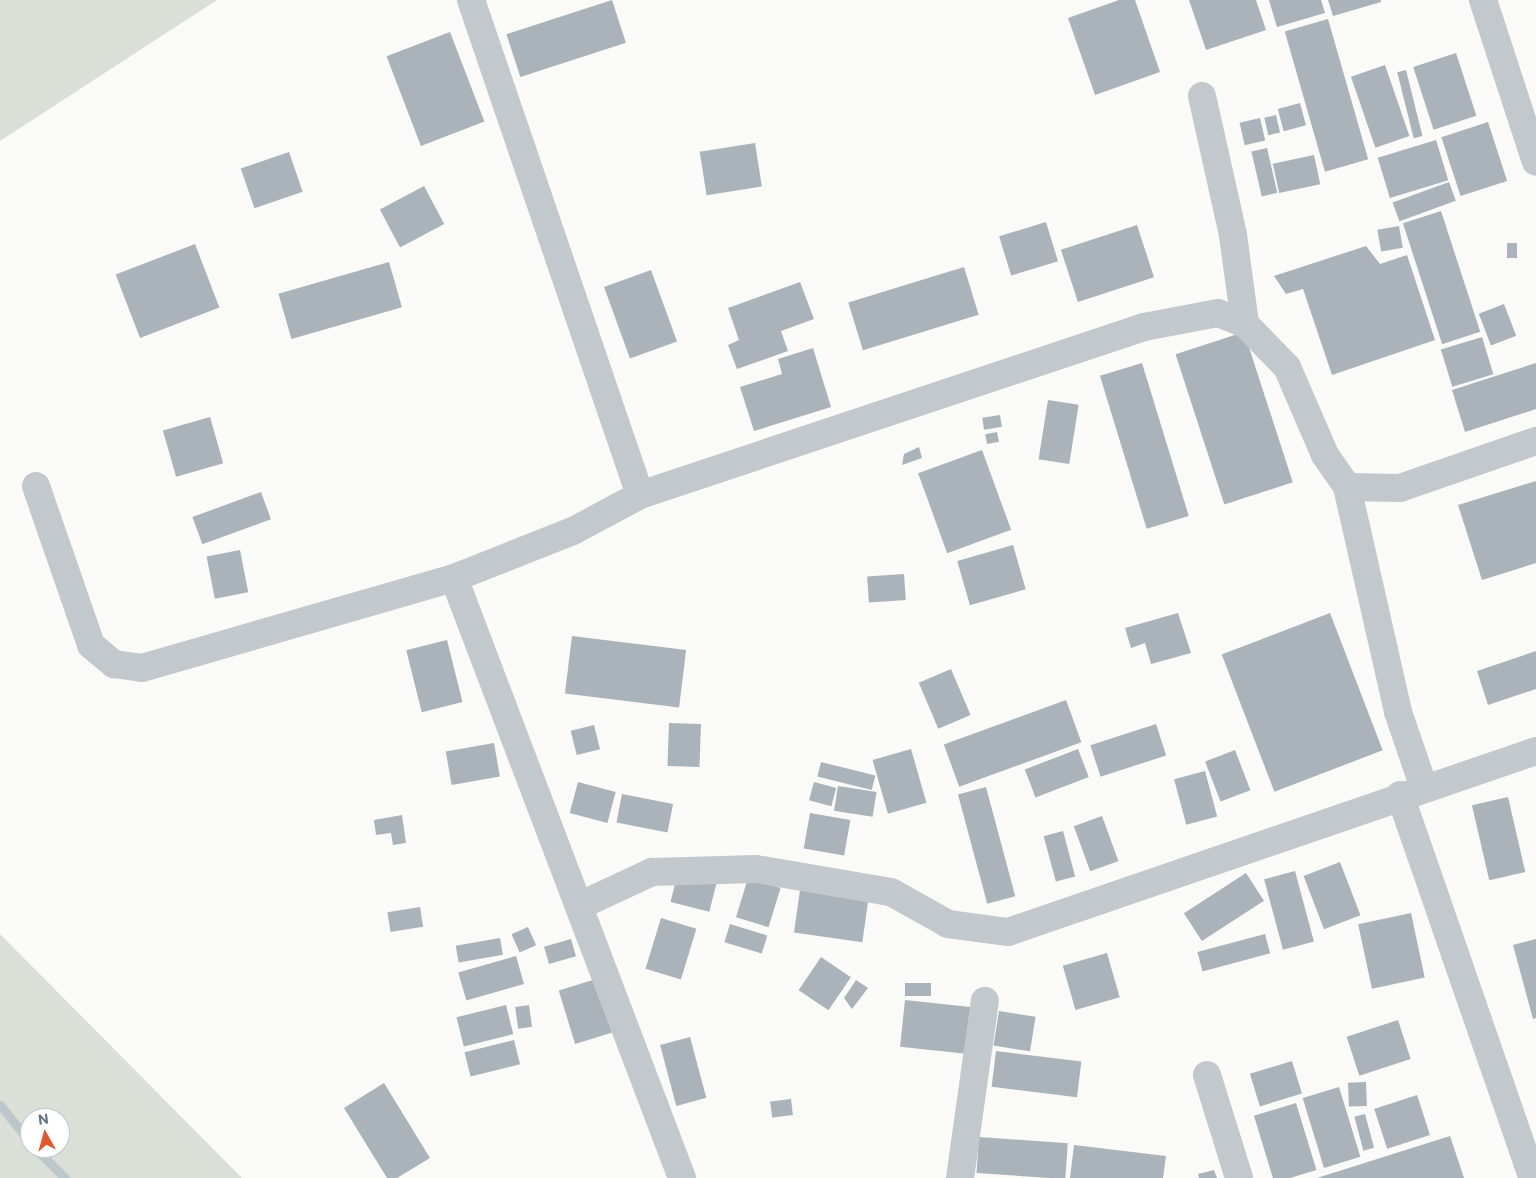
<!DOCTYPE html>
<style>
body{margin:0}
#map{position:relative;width:1536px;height:1178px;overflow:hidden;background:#fafaf8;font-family:Commissioner,sans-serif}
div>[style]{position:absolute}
.green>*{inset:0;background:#dadfd7}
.stream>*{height:9px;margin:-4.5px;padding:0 4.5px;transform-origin:4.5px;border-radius:4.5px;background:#bbc7cb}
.building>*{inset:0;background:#aab3b9;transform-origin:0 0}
.street>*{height:28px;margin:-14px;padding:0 14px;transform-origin:14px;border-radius:14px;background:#c3c8cc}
span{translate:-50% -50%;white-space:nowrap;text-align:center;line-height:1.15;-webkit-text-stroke:5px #fff;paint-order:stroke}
.north{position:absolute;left:20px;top:1108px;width:50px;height:50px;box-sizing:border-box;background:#fff;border:1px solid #c1c8cd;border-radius:50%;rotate:353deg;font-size:14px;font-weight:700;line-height:20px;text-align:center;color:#657683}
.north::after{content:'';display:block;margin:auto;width:18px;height:22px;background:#e4572e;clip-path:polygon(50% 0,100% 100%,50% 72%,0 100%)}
</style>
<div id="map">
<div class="green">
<div style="clip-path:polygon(0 0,217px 0,0 141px)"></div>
<div style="clip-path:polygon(evenodd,0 934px,242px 1178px,0 1178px,0 934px,30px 1118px,60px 1118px,60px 1148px,30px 1148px,30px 1118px)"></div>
</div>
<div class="stream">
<div style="left:0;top:1105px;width:48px;rotate:51deg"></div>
<div style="left:35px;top:1148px;width:42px;rotate:45deg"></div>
</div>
<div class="building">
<div style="left:612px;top:0;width:45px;height:111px;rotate:72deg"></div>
<div style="clip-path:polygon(1119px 0,1135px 0,1160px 72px,1095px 95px,1068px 18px)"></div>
<div style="clip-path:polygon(1189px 0,1256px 0,1266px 30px,1206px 50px)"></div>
<div style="clip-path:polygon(1269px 0,1321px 0,1325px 13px,1277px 27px)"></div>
<div style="clip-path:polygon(1328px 0,1381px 0,1381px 2px,1333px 16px)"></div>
<div style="left:1328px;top:19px;width:146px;height:45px;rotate:74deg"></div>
<div style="left:450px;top:32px;width:96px;height:68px;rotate:69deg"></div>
<div style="left:1456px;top:53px;width:66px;height:45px;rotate:72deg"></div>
<div style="left:1385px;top:65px;width:75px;height:36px;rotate:71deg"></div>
<div style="left:1406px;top:70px;width:68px;height:9px;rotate:76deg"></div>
<div style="left:1300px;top:103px;width:23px;height:23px;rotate:75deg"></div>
<div style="left:1276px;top:115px;width:18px;height:12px;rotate:77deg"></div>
<div style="left:1260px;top:118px;width:23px;height:21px;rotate:77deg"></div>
<div style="left:1488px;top:122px;width:62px;height:49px;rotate:72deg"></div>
<div style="left:1436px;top:140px;width:42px;height:61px;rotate:73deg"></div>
<div style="left:755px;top:143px;width:44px;height:56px;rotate:81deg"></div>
<div style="left:1267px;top:148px;width:46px;height:16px;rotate:77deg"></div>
<div style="left:289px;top:152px;width:42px;height:51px;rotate:71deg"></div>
<div style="left:1314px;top:155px;width:30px;height:42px;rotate:78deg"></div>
<div style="left:1449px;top:182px;width:20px;height:60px;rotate:70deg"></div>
<div style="left:424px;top:186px;width:43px;height:50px;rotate:62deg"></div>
<div style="left:1441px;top:211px;width:127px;height:40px;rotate:72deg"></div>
<div style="left:1046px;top:222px;width:41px;height:49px;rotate:73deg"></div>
<div style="left:1137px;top:225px;width:55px;height:80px;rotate:72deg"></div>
<div style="left:1399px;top:226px;width:22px;height:22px;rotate:80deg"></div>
<div style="left:1507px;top:243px;width:10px;height:15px"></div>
<div style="left:195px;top:244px;width:68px;height:85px;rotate:69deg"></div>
<div style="clip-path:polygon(1366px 246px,1380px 264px,1407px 255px,1435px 340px,1332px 375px,1303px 289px,1286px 294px,1274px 276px)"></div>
<div style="left:389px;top:262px;width:47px;height:115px;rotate:74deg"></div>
<div style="left:964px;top:267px;width:50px;height:121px;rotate:73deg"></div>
<div style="left:651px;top:270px;width:76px;height:50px;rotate:70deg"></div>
<div style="clip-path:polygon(800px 282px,814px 319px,781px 331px,788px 351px,737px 369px,728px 345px,739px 340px,728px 308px)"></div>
<div style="left:1504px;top:304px;width:34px;height:27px;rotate:69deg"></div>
<div style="left:1244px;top:332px;width:158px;height:72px;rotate:72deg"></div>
<div style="left:1482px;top:337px;width:39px;height:43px;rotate:73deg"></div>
<div style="clip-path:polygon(813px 348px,831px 407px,754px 431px,740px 387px,782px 374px,778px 359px)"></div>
<div style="left:1142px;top:363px;width:160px;height:44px;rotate:73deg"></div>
<div style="clip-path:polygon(1536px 363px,1536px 409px,1465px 432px,1452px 390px)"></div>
<div style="left:1048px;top:400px;width:31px;height:60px;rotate:9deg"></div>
<div style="left:1000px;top:415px;width:12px;height:18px;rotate:81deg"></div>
<div style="left:210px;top:417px;width:48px;height:49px;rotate:74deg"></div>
<div style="left:997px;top:432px;width:10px;height:12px;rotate:79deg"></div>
<div style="clip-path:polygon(919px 447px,922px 458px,902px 465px,904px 454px)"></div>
<div style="left:982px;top:450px;width:85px;height:68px;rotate:70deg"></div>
<div style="clip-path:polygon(1536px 481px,1536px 563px,1482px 580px,1458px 505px)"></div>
<div style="left:261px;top:492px;width:29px;height:73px;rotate:70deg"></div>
<div style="left:1013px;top:545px;width:46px;height:58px;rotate:74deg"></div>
<div style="left:240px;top:550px;width:43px;height:34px;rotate:79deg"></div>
<div style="left:904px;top:574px;width:26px;height:37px;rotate:86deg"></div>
<div style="clip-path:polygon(1178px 613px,1191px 653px,1151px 664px,1145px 643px,1131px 648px,1125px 628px)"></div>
<div style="left:1330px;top:613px;width:147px;height:116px;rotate:69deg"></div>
<div style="left:572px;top:636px;width:115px;height:58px;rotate:7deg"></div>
<div style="left:447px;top:640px;width:64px;height:42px;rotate:76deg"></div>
<div style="clip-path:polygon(1536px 651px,1536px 689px,1488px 705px,1477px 671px)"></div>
<div style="left:951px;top:669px;width:50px;height:35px;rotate:67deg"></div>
<div style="left:1066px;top:700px;width:45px;height:130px;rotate:70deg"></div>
<div style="left:669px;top:723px;width:32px;height:43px;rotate:2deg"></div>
<div style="left:1156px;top:724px;width:33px;height:69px;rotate:72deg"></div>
<div style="left:594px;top:725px;width:25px;height:24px;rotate:76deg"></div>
<div style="left:494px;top:743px;width:34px;height:49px;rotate:80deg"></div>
<div style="left:911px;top:749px;width:56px;height:40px;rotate:74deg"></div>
<div style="left:1078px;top:749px;width:30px;height:57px;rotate:69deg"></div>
<div style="left:1235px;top:750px;width:43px;height:32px;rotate:69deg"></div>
<div style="left:821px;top:762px;width:56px;height:15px;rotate:14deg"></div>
<div style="left:1205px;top:771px;width:47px;height:32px;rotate:75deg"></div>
<div style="left:578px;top:782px;width:39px;height:32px;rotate:15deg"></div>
<div style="left:814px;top:782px;width:23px;height:19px;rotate:15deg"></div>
<div style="left:838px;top:786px;width:39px;height:25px;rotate:9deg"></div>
<div style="left:986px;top:787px;width:113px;height:29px;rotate:75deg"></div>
<div style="left:622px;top:794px;width:52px;height:29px;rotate:11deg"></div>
<div style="left:1508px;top:797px;width:77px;height:37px;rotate:77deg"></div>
<div style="left:810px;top:813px;width:41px;height:36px;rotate:10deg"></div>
<div style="clip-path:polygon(402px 815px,406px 843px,393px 845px,391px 833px,376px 835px,374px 820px)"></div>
<div style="left:1102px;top:816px;width:48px;height:30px;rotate:70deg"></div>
<div style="left:1063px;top:831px;width:47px;height:20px;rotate:75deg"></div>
<div style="left:1340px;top:862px;width:57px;height:39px;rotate:69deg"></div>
<div style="left:1295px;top:871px;width:73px;height:32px;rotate:75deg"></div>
<div style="left:678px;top:872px;width:40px;height:31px;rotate:14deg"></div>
<div style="left:1246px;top:873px;width:33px;height:74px;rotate:57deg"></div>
<div style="left:748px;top:878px;width:34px;height:41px;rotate:17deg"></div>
<div style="left:800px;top:890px;width:69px;height:43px;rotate:8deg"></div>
<div style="left:420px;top:907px;width:20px;height:33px;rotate:81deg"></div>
<div style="left:1411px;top:913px;width:66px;height:54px;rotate:78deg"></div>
<div style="left:661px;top:918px;width:37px;height:53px;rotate:17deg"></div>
<div style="left:730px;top:924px;width:39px;height:19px;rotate:17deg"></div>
<div style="left:528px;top:927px;width:20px;height:18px;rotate:66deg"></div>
<div style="left:1265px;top:934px;width:20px;height:70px;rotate:75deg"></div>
<div style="left:500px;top:938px;width:17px;height:45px;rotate:80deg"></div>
<div style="left:571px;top:939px;width:18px;height:28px;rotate:74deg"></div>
<div style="clip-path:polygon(1536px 939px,1536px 1018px,1533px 1019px,1513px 945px)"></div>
<div style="left:1107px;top:953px;width:46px;height:46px;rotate:74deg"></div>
<div style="left:516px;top:956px;width:29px;height:60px;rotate:74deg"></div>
<div style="left:821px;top:957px;width:36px;height:40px;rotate:34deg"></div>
<div style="left:596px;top:979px;width:56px;height:39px;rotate:73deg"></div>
<div style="clip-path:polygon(856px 980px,868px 988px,852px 1009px,844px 998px)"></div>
<div style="left:905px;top:983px;width:26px;height:13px"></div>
<div style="left:905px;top:1000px;width:66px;height:47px;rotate:6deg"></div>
<div style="left:506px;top:1005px;width:30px;height:51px;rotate:76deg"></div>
<div style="left:529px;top:1005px;width:22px;height:14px;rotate:82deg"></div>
<div style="left:999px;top:1011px;width:37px;height:35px;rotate:9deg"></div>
<div style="left:1398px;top:1020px;width:41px;height:54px;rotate:72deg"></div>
<div style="left:690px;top:1037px;width:63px;height:31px;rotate:75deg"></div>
<div style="left:514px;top:1040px;width:25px;height:51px;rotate:76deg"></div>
<div style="left:996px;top:1051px;width:86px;height:36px;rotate:7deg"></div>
<div style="left:1292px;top:1061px;width:34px;height:44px;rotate:73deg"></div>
<div style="left:1366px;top:1082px;width:24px;height:18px;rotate:88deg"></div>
<div style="clip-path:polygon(384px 1083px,430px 1158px,397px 1178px,387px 1178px,344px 1108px)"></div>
<div style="left:1339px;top:1087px;width:73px;height:38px;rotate:73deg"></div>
<div style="left:1417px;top:1095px;width:42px;height:45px;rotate:72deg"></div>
<div style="left:791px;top:1099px;width:16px;height:21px;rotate:83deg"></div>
<div style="left:1296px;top:1103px;width:70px;height:44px;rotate:73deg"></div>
<div style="left:1365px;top:1114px;width:35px;height:11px;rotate:75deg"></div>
<div style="clip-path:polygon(1450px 1136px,1464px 1178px,1317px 1178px)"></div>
<div style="left:979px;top:1137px;width:89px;height:36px;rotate:4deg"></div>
<div style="clip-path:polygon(1074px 1145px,1166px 1156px,1163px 1178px,1070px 1178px)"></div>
<div style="clip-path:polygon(1214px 1170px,1217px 1178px,1199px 1178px,1198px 1174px)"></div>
</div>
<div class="street">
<div style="left:1483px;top:0;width:170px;rotate:71.9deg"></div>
<div style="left:1202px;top:96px;width:142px;rotate:77.4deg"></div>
<div style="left:1233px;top:235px;width:90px;rotate:82.3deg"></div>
<div style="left:36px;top:486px;width:168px;rotate:70.9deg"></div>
<div style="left:91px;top:645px;width:30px;rotate:40deg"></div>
<div style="left:114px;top:664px;width:28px;rotate:8deg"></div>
<div style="left:142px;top:668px;width:325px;rotate:-16.1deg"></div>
<div style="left:454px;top:578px;width:128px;rotate:-21.6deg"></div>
<div style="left:573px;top:531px;width:76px;rotate:-28.2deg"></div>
<div style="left:640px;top:495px;width:523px;rotate:-108.85deg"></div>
<div style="left:1347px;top:487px;width:231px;rotate:77.2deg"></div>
<div style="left:1398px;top:712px;width:80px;rotate:71.1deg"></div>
<div style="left:640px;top:495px;width:531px;rotate:-18.43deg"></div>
<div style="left:1144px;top:327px;width:75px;rotate:-10.7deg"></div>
<div style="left:1218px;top:313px;width:29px;rotate:22deg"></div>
<div style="left:1245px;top:324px;width:60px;rotate:45.7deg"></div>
<div style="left:1287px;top:367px;width:96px;rotate:66.6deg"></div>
<div style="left:1325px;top:455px;width:39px;rotate:55deg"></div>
<div style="left:1347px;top:487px;width:53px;rotate:1.1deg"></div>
<div style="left:1400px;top:488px;width:144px;rotate:-19.1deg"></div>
<div style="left:454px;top:578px;width:642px;rotate:69.19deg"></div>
<div style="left:1400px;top:795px;width:405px;rotate:70.9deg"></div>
<div style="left:579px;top:906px;width:81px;rotate:-25deg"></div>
<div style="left:652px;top:872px;width:104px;rotate:-1.7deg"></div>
<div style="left:756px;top:869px;width:137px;rotate:9.7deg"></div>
<div style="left:891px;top:892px;width:65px;rotate:29.3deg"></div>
<div style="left:948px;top:924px;width:61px;rotate:7.6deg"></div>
<div style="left:1008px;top:932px;width:558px;rotate:-18.92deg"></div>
<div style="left:1207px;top:1075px;width:108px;rotate:72.7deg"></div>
<div style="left:960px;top:1178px;width:179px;rotate:-82deg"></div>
</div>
<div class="north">N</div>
</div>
